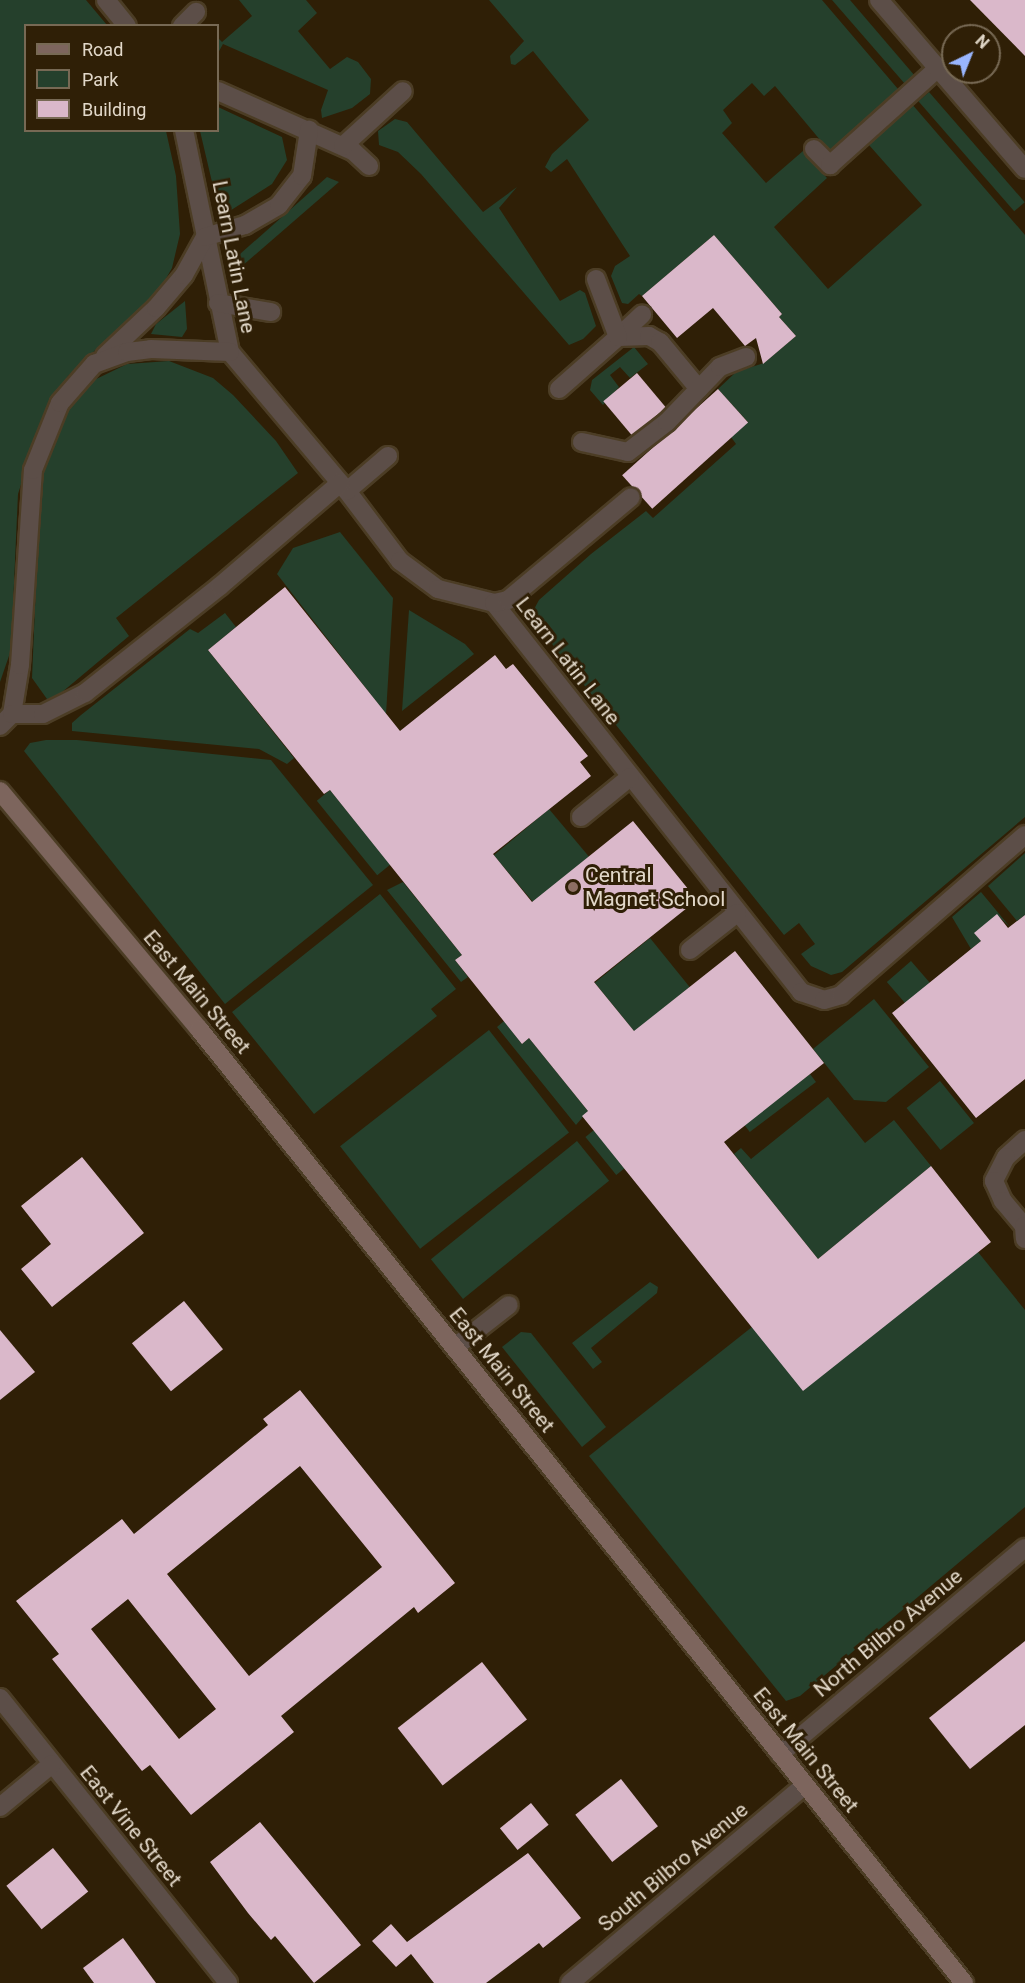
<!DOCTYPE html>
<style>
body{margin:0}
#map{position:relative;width:1025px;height:1983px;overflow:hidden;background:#2f1f06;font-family:Roboto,sans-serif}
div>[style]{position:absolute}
.green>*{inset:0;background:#25402c;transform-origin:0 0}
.building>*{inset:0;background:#dab8ca;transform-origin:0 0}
.roads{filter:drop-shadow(2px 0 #4c3d25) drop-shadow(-2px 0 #4c3d25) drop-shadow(0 2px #4c3d25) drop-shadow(0 -2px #4c3d25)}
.lane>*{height:18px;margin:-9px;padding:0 9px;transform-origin:9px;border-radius:9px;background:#5c4e48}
.street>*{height:18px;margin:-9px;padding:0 9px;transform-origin:9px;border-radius:9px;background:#5c4e48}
.secondary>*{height:18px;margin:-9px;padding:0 9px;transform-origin:9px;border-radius:9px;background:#7d655d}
.dots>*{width:16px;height:16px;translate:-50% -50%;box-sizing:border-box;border:3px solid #2f1f06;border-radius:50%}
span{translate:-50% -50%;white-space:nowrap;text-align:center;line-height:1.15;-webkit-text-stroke:6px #2f1f06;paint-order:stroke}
.street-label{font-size:21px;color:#e2d8c9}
.poi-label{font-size:21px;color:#e2d8c9}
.left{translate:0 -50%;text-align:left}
.legend{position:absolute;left:24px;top:24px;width:195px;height:108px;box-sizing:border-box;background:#2f1f06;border:2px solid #776954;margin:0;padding:8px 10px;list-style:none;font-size:18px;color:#e2d8c9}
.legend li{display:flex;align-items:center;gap:12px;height:30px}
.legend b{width:30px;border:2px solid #776954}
.north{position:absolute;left:941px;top:24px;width:60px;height:60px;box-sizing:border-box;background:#2f1f06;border:2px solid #776954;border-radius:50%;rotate:43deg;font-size:16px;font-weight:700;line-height:24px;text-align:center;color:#e2d8c9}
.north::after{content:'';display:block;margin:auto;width:21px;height:27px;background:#99b5fd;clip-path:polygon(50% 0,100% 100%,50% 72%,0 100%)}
</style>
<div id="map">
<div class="green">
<div style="clip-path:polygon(0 0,86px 0,107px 25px,26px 26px,26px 130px,166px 131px,176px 176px,180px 234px,172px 268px,160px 289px,68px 376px,42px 418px,18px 494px,11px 650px,0 682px)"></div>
<div style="clip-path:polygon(239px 0,306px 0,317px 13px,298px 31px,330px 69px,347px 57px,358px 62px,371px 79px,370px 94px,352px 108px,322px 118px,321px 110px,328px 90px,223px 44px,218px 53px,218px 38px,222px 42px,252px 16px)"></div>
<div style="clip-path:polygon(489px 0,822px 0,898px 89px,831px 153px,775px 86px,764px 96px,752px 83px,723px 110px,732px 123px,722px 133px,766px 183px,803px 151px,827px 178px,774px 227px,828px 289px,922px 205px,869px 145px,911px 103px,1025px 235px,1025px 817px,842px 972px,831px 975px,811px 966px,801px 954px,815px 944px,799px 923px,784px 935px,556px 650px,532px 613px,539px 600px,591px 554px,646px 511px,653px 518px,736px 444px,731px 437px,748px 422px,718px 389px,736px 372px,764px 363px,796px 336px,779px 317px,782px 314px,714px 235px,642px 296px,639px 294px,628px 304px,622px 303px,611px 276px,615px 266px,630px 256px,567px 159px,551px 172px,545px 167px,552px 154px,589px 120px,533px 51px,515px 65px,511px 64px,510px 56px,524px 41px)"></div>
<div style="clip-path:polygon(832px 0,850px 0,915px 76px,905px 84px)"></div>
<div style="left:929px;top:92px;width:146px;height:14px;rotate:49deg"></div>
<div style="clip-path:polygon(218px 107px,282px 137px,287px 160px,272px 184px,225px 214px,216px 199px,200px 131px,218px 130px)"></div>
<div style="clip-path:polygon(395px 119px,407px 122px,483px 212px,517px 187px,499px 208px,560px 301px,580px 290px,585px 293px,596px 326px,583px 339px,569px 345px,421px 174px,398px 152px,379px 145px,378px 131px)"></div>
<div style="clip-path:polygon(327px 177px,339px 182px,234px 273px,231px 262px)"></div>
<div style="clip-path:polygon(185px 301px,187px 329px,182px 337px,151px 334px,156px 324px)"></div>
<div style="clip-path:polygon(634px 347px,648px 364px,630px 378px,620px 367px,610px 375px,619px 387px,603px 405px,590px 390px,592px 380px)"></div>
<div style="clip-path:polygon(169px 361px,213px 378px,233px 395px,276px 441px,298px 473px,116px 618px,129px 636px,55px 698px,47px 699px,32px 678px,40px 489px,48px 455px,61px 421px,88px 383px,127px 364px)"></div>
<div style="clip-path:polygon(340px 532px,393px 598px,386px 714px,277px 574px,293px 548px)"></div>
<div style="clip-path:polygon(409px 610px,465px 644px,474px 654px,402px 711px)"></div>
<div style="clip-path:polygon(225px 613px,236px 627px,208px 650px,294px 758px,287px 764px,259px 749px,72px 731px,72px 723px,81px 715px,190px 629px,198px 633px)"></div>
<div style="clip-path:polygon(46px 740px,77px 740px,271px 760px,373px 885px,225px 1004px,24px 751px,30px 743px)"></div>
<div style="left:330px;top:790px;width:96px;height:17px;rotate:51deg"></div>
<div style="left:549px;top:809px;width:62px;height:72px;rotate:50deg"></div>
<div style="clip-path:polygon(1025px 853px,1025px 915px,1017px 921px,988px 886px)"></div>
<div style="clip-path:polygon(403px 882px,462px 955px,455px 960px,468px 977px,461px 982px,387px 890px)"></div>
<div style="clip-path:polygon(981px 892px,1010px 927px,997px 915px,975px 933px,981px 941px,971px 949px,952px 917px)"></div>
<div style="clip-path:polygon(380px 894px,456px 989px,431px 1009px,437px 1016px,314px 1114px,232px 1012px)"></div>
<div style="left:650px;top:938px;width:63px;height:71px;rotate:51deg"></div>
<div style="left:911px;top:961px;width:29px;height:32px;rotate:49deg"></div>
<div style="clip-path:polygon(874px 999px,929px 1067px,886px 1102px,854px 1100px,813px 1049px)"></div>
<div style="clip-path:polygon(504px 1021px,522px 1044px,529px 1038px,588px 1111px,576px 1125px,497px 1027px)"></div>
<div style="left:489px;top:1030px;width:130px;height:189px;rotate:52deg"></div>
<div style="left:810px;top:1074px;width:10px;height:83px;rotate:53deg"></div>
<div style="left:940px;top:1081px;width:54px;height:43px;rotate:51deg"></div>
<div style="clip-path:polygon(828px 1097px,865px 1143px,894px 1120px,931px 1166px,818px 1259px,734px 1154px,741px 1148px,751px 1159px)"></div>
<div style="left:594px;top:1130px;width:49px;height:11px;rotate:51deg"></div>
<div style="left:577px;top:1141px;width:51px;height:188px;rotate:51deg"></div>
<div style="clip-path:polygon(978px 1252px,1025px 1310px,1025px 1507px,800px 1696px,786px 1701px,589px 1456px,752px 1327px)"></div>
<div style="clip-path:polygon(650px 1282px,658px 1287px,657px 1293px,591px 1348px,602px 1362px,593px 1369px,572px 1343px)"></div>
<div style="clip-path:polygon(521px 1332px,531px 1333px,606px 1427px,582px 1447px,502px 1347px)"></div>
</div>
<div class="building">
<div style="clip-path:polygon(970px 0,1025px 0,1025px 56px)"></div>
<div style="clip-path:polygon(714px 235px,782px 314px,779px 317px,796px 336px,763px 364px,756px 338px,745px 346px,713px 308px,677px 338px,642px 296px)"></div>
<div style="left:637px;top:373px;width:45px;height:44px;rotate:50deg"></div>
<div style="left:718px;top:389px;width:45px;height:129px;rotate:48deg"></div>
<div style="clip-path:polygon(285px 587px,400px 731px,495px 655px,506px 669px,513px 664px,588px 756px,580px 762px,591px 776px,493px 854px,532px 902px,633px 821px,697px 900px,594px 982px,634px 1031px,735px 951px,824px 1063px,724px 1142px,818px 1259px,931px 1166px,991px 1242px,803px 1391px,582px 1116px,588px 1111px,529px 1038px,522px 1044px,455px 960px,462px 955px,330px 790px,324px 794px,208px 650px)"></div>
<div style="clip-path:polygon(997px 914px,1008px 928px,1025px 915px,1025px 1079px,976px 1118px,892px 1013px,981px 941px,974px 933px)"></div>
<div style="clip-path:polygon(82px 1157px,144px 1233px,52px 1307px,21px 1269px,51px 1244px,21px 1206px)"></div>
<div style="left:184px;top:1301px;width:62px;height:67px;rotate:51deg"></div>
<div style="clip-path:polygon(0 1330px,35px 1372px,0 1400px)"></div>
<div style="clip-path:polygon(evenodd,300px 1390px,455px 1583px,418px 1613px,414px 1607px,281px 1716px,294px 1732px,191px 1815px,150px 1765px,142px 1771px,52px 1659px,59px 1654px,16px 1601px,122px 1519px,134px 1534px,268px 1425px,263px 1419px,300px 1390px,300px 1466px,382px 1567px,249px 1676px,167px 1574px,300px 1466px,300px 1390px,128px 1599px,216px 1709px,179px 1739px,91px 1629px,128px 1599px)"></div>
<div style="clip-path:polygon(1025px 1641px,1025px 1725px,970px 1769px,929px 1718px)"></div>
<div style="left:482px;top:1662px;width:73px;height:107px;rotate:52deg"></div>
<div style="left:621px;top:1779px;width:60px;height:58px;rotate:52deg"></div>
<div style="left:531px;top:1803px;width:28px;height:40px;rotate:51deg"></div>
<div style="clip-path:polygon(260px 1822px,361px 1945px,314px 1983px,275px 1936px,271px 1940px,248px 1913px,210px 1862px)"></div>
<div style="left:53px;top:1848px;width:56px;height:60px;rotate:51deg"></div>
<div style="clip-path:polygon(528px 1853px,581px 1918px,543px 1948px,539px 1943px,486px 1983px,434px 1983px,411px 1954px,396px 1967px,372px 1941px,391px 1924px,407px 1942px)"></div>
<div style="clip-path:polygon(123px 1938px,156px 1983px,94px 1983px,83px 1968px)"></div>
</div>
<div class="roads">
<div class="lane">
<div style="left:106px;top:0;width:33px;rotate:51deg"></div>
<div style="left:182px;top:26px;width:20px;rotate:-45deg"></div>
<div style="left:218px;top:91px;width:148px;rotate:24deg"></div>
<div style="left:353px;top:151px;width:22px;rotate:43deg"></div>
<div style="left:184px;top:130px;width:227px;rotate:78.3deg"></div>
<div style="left:230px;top:352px;width:182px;rotate:49.9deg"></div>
<div style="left:347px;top:491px;width:88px;rotate:52.9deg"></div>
<div style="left:400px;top:561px;width:47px;rotate:36.4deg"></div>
<div style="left:438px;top:589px;width:58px;rotate:14deg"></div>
<div style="left:494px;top:603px;width:496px;rotate:51.7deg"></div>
<div style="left:801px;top:992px;width:24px;rotate:19deg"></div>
<div style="left:824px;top:1000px;width:18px;rotate:-16deg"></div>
<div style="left:841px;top:995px;width:244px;rotate:-41deg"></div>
<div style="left:343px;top:146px;width:81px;rotate:-42.5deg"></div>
<div style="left:814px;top:149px;width:23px;rotate:45deg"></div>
<div style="left:830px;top:165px;width:145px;rotate:-41.9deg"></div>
<div style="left:218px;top:303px;width:54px;rotate:9.6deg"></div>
<div style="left:618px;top:337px;width:31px;rotate:-2deg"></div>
<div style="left:649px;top:336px;width:13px;rotate:29deg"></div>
<div style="left:660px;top:342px;width:61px;rotate:50.3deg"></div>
<div style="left:618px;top:337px;width:33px;rotate:-43deg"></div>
<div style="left:105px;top:356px;width:70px;rotate:-43.3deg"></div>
<div style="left:156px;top:308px;width:43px;rotate:-49.7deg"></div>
<div style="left:184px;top:275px;width:43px;rotate:-61.1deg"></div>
<div style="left:205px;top:237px;width:42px;rotate:-16.7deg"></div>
<div style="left:245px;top:225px;width:39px;rotate:-30deg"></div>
<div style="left:279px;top:205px;width:37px;rotate:-52deg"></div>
<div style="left:302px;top:176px;width:47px;rotate:-81.3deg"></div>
<div style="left:559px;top:389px;width:79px;rotate:-41.4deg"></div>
<div style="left:618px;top:337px;width:62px;rotate:-110.8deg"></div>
<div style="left:582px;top:442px;width:47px;rotate:12.3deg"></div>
<div style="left:628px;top:452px;width:49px;rotate:-37.6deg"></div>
<div style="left:667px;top:422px;width:76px;rotate:-46.1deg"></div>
<div style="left:720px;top:367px;width:28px;rotate:-21deg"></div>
<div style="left:347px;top:491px;width:54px;rotate:-40.5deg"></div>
<div style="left:494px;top:603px;width:14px;rotate:-12deg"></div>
<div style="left:508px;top:600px;width:160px;rotate:-39.9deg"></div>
<div style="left:12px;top:714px;width:50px;rotate:-80.7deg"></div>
<div style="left:20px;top:665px;width:195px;rotate:-86.2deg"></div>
<div style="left:33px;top:470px;width:72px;rotate:-68.1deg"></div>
<div style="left:60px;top:403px;width:52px;rotate:-48.9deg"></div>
<div style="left:94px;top:364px;width:35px;rotate:-20deg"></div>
<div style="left:127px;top:352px;width:24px;rotate:-7deg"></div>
<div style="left:151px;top:349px;width:79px;rotate:2.2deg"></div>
<div style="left:0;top:726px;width:17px;rotate:-45deg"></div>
<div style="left:12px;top:714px;width:31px"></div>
<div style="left:43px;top:714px;width:47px;rotate:-26.6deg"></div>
<div style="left:85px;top:693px;width:172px;rotate:-38.4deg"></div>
<div style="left:220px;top:586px;width:158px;rotate:-40.6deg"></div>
<div style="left:581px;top:817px;width:63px;rotate:-39.2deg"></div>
<div style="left:690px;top:950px;width:60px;rotate:-38.2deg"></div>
<div style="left:1025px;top:1140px;width:25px;rotate:138deg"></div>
<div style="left:1006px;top:1157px;width:27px;rotate:117deg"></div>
<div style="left:994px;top:1181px;width:22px;rotate:66deg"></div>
<div style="left:1003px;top:1201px;width:33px;rotate:50deg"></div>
<div style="left:1024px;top:1226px;width:13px;rotate:86deg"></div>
<div style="left:455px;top:1347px;width:68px;rotate:-37.9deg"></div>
</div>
<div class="street">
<div style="left:879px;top:0;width:223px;rotate:49.2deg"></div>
<div style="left:0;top:1698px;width:365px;rotate:51.3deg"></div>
<div style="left:780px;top:1754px;width:320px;rotate:-40.1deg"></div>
<div style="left:0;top:1807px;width:67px;rotate:-39.6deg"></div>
<div style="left:570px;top:1983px;width:307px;rotate:-40.1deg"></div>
</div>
<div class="secondary">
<div style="left:0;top:791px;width:310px;rotate:50.1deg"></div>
<div style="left:199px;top:1029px;width:1223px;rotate:51.27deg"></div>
</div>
</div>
<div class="dots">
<div style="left:573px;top:887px;background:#8d6e63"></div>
</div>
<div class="street-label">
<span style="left:234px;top:257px;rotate:79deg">Learn Latin Lane</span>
<span style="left:568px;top:661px;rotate:52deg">Learn Latin Lane</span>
<span style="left:197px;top:992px;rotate:50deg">East Main Street</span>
<span style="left:502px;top:1370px;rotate:51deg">East Main Street</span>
<span style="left:888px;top:1633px;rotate:-40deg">North Bilbro Avenue</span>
<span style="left:806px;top:1750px;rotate:51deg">East Main Street</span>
<span style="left:131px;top:1826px;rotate:51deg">East Vine Street</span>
<span style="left:673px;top:1867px;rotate:-40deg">South Bilbro Avenue</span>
</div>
<div class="poi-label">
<span class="left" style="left:585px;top:887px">Central<br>Magnet School</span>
</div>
<ul class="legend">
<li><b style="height:8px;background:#7d655d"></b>Road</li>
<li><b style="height:16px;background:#25402c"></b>Park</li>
<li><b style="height:16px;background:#dab8ca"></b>Building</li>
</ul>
<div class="north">N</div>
</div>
